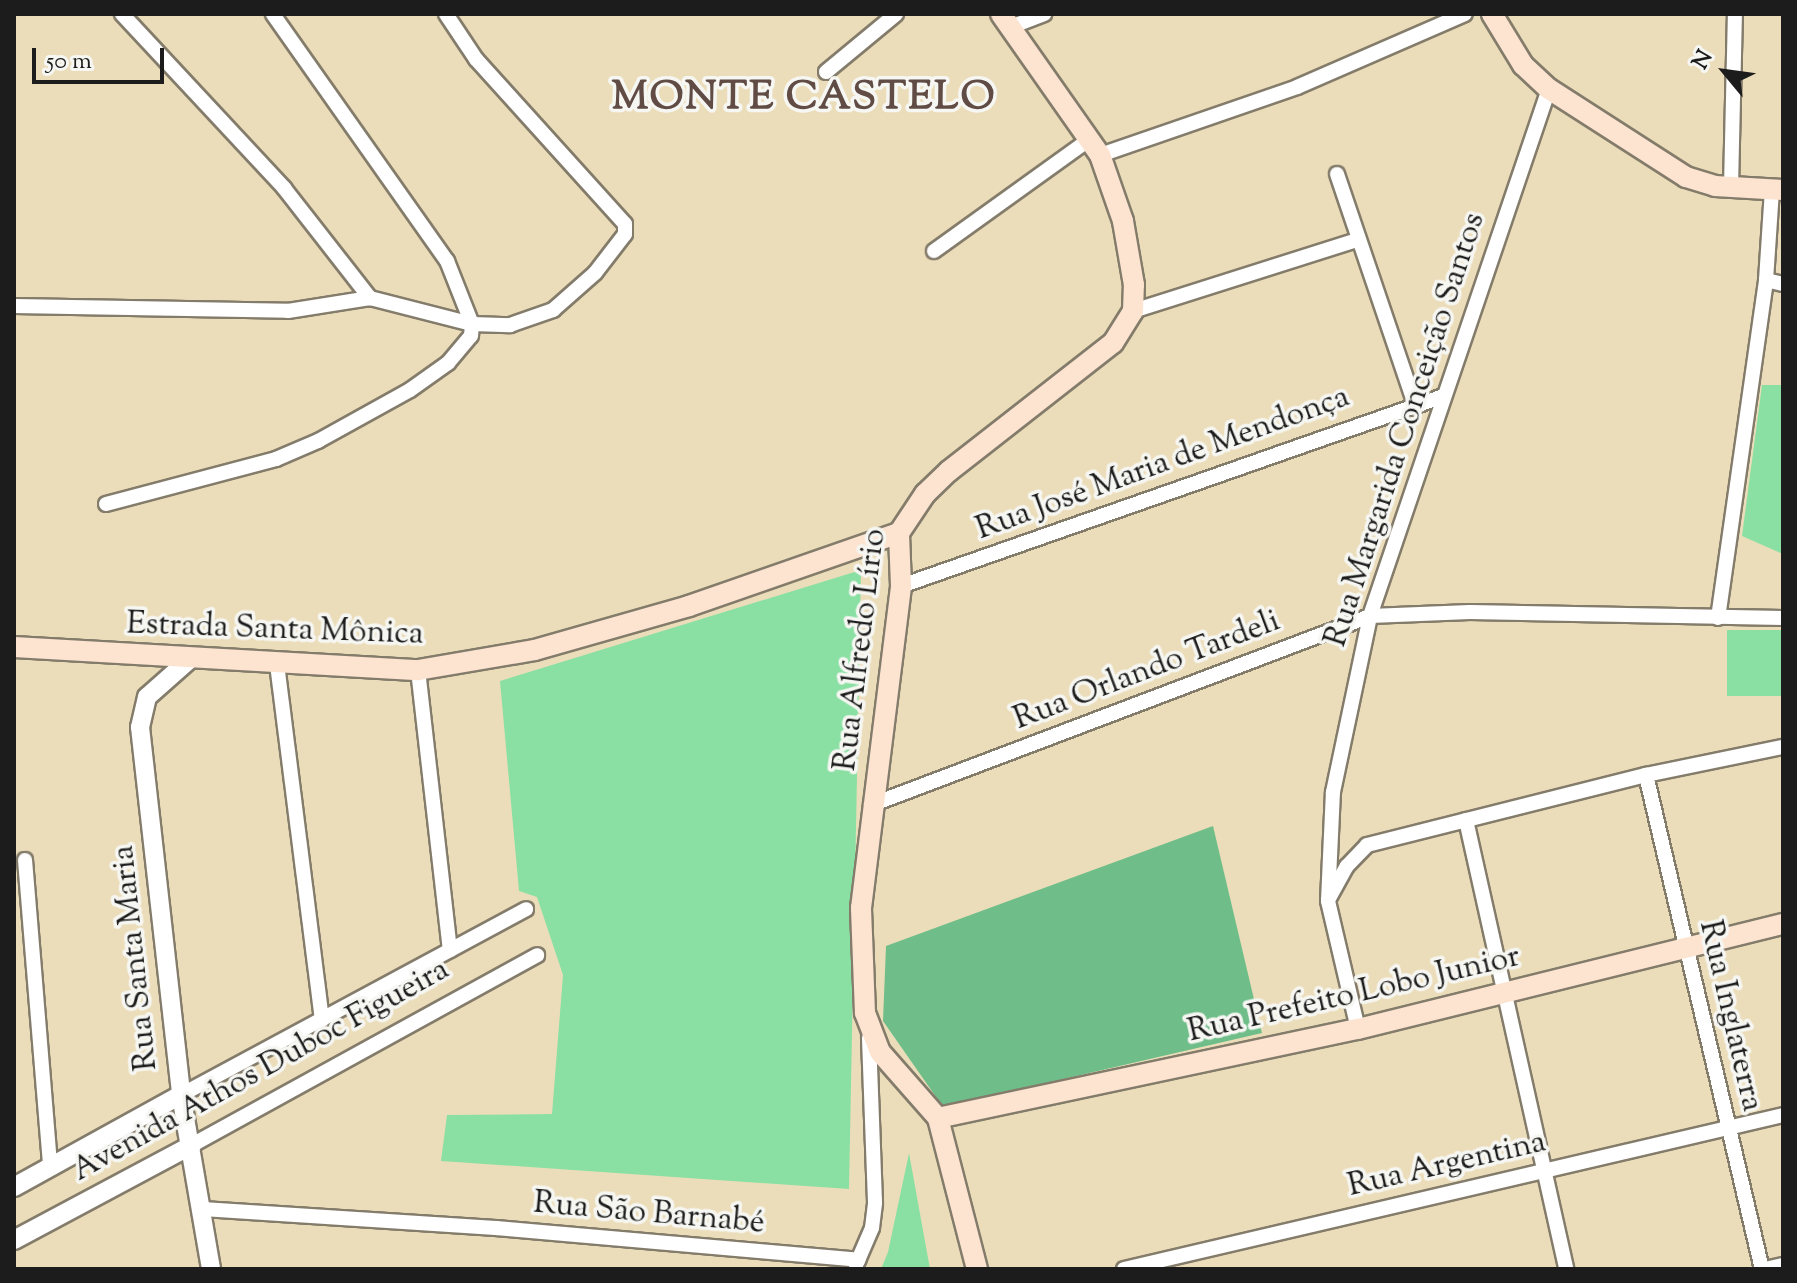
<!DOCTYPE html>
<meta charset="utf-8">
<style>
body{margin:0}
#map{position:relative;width:1797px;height:1283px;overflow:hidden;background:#ecddba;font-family:"Sorts Mill Goudy",serif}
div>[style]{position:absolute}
.green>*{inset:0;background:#8ae0a3;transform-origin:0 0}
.forest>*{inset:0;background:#6fbe89}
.roads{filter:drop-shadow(2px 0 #847c6b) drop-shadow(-2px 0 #847c6b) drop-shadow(0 2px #847c6b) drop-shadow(0 -2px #847c6b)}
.minor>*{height:14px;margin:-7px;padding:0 7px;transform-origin:7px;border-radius:7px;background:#fff}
.tertiary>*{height:18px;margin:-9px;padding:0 9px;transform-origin:9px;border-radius:9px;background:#fff}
.secondary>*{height:20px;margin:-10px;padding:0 10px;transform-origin:10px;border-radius:10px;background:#fde4d1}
span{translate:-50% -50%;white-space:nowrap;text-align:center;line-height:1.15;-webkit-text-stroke:7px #f6f6f2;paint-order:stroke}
.street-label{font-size:32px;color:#1c1c1c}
.district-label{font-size:40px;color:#614b45;font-weight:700;letter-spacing:2px}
.frame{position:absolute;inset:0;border:16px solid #1c1c1c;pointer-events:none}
.north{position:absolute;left:1685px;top:32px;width:80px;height:80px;-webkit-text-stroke:6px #f6f6f2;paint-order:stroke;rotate:299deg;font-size:22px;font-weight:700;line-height:32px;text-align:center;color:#1c1c1c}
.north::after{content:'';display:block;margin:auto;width:28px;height:36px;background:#1c1c1c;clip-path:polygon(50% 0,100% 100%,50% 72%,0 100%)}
.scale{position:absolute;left:32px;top:48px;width:132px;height:36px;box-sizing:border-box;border:4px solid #1c1c1c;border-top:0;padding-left:10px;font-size:24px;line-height:28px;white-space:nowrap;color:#1c1c1c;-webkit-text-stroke:6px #f6f6f2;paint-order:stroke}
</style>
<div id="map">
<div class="green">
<div style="clip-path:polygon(1762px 385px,1783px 385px,1783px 554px,1742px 536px)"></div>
<div style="clip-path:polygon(861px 570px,849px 1189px,441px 1161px,447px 1115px,552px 1114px,563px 975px,537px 897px,519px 891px,500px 681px)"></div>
<div style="left:1783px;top:630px;width:66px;height:56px;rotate:90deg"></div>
<div style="clip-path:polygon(909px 1153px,930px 1269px,881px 1269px,888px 1252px)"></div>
</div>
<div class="forest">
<div style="clip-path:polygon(1213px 826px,1262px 1033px,943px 1107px,883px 1021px,886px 946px)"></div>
</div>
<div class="roads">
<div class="minor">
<div style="left:122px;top:14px;width:238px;rotate:47deg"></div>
<div style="left:284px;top:188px;width:140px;rotate:52deg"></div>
<div style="left:1008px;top:28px;width:39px;rotate:-21deg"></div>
<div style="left:826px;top:72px;width:91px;rotate:-39.6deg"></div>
<div style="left:1100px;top:155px;width:208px;rotate:-19deg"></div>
<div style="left:1297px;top:87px;width:183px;rotate:-23.5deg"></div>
<div style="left:1337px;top:174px;width:243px;rotate:71.3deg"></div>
<div style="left:1731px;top:187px;width:173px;rotate:-88.7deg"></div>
<div style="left:934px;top:251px;width:192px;rotate:-35.7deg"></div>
<div style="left:1766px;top:280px;width:17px;rotate:13deg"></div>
<div style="left:14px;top:306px;width:274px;rotate:1deg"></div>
<div style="left:288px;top:311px;width:83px;rotate:-9deg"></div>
<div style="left:370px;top:298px;width:105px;rotate:14.3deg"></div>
<div style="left:472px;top:324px;width:38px;rotate:2deg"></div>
<div style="left:510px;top:325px;width:46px;rotate:-19.2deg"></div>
<div style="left:553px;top:310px;width:56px;rotate:-41.4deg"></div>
<div style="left:595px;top:273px;width:49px;rotate:-52.4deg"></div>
<div style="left:625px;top:234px;width:10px;rotate:-90deg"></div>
<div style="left:625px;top:224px;width:222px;rotate:-132.1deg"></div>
<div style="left:476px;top:59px;width:54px;rotate:-123.7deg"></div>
<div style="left:1133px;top:311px;width:235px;rotate:-17.6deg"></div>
<div style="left:106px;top:504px;width:176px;rotate:-14.8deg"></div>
<div style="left:276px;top:459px;width:46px;rotate:-23.2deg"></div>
<div style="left:318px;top:441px;width:105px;rotate:-29deg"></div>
<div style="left:410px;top:390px;width:47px;rotate:-35.4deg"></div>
<div style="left:448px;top:363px;width:35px;rotate:-50deg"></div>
<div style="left:471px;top:336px;width:12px;rotate:-85deg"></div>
<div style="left:472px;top:324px;width:68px;rotate:-111.6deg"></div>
<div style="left:447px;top:261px;width:302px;rotate:-125.2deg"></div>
<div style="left:901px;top:586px;width:575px;rotate:-19.29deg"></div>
<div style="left:1718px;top:618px;width:341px;rotate:-81.9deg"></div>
<div style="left:1766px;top:280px;width:90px;rotate:-86.2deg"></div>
<div style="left:277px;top:664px;width:359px;rotate:82.8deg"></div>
<div style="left:418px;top:670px;width:282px;rotate:83.5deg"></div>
<div style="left:1646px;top:775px;width:507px;rotate:76.79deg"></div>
<div style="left:871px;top:805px;width:534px;rotate:-20.74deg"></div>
<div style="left:1370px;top:616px;width:100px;rotate:-2.3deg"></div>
<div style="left:1470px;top:612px;width:313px;rotate:1.1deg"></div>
<div style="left:1466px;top:820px;width:460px;rotate:77.4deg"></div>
<div style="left:25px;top:860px;width:308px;rotate:85.3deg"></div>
<div style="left:1328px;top:900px;width:39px;rotate:-61deg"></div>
<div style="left:1347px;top:866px;width:29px;rotate:-46deg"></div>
<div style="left:1367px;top:845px;width:288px;rotate:-14.1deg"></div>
<div style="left:1646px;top:775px;width:140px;rotate:-11.6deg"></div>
<div style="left:1358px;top:1029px;width:131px;rotate:-103.2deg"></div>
<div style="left:1328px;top:901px;width:109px;rotate:-87.4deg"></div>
<div style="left:1333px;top:792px;width:180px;rotate:-78.1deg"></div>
<div style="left:1370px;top:616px;width:557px;rotate:-71.24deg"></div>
<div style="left:181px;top:1095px;width:392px;rotate:-28.3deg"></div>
<div style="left:192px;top:1145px;width:394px;rotate:-28.8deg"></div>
<div style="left:202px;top:1209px;width:295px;rotate:3.7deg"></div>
<div style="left:496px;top:1228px;width:364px;rotate:5deg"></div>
<div style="left:856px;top:1265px;width:40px;rotate:-66.6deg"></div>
<div style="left:872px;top:1228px;width:26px;rotate:-83deg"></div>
<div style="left:875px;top:1202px;width:164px;rotate:-92.1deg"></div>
<div style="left:1124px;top:1269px;width:677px;rotate:-13.15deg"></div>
<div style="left:1765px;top:1269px;width:18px;rotate:-13deg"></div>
</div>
<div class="tertiary">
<div style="left:190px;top:659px;width:57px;rotate:138.5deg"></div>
<div style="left:147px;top:697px;width:31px;rotate:103deg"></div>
<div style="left:140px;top:727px;width:370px;rotate:83.6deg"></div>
<div style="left:181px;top:1095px;width:177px;rotate:80.2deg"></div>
<div style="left:14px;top:1187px;width:191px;rotate:-28.9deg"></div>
<div style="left:14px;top:1240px;width:202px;rotate:-28.1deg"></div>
</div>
<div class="secondary">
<div style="left:1492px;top:14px;width:60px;rotate:58.7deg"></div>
<div style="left:1523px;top:65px;width:35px;rotate:43deg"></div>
<div style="left:1549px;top:89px;width:163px;rotate:32.7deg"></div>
<div style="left:1686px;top:177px;width:30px;rotate:17deg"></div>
<div style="left:1715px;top:186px;width:68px;rotate:3.4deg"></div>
<div style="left:14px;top:647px;width:405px;rotate:3.3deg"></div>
<div style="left:418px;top:670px;width:119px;rotate:-9.7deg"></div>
<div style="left:535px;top:650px;width:160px;rotate:-15.9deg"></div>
<div style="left:689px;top:606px;width:222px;rotate:-19.2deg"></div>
<div style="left:938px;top:1118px;width:429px;rotate:-12deg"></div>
<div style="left:1358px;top:1029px;width:438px;rotate:-13.9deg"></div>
<div style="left:977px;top:1269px;width:156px;rotate:-104.5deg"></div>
<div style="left:938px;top:1118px;width:88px;rotate:-131.3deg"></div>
<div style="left:880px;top:1052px;width:42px;rotate:-111deg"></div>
<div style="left:865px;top:1013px;width:105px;rotate:-92.2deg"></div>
<div style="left:861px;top:908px;width:324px;rotate:-82.9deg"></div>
<div style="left:901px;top:586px;width:53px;rotate:-92.2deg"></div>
<div style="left:899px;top:533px;width:47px;rotate:-56.3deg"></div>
<div style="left:925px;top:494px;width:33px;rotate:-44deg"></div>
<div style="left:949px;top:471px;width:208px;rotate:-38deg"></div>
<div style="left:1113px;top:343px;width:38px;rotate:-58deg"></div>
<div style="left:1133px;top:311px;width:26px;rotate:-88deg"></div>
<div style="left:1134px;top:285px;width:65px;rotate:-99.8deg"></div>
<div style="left:1123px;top:221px;width:70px;rotate:-109.2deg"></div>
<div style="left:1100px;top:155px;width:172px;rotate:-125.1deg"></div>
</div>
</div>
<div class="street-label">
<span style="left:1406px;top:430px;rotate:-72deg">Rua Margarida Conceição Santos</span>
<span style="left:1163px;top:464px;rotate:-20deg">Rua José Maria de Mendonça</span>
<span style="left:275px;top:630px;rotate:2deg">Estrada Santa Mônica</span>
<span style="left:861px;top:650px;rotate:-83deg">Rua Alfredo Lírio</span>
<span style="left:1147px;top:671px;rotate:-21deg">Rua Orlando Tardeli</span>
<span style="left:136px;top:958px;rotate:-96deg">Rua Santa Maria</span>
<span style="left:1354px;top:995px;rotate:-13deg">Rua Prefeito Lobo Junior</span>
<span style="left:1730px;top:1016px;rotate:77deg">Rua Inglaterra</span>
<span style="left:261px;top:1071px;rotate:-29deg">Avenida Athos Duboc Figueira</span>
<span style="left:1447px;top:1165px;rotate:-13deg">Rua Argentina</span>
<span style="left:649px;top:1214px;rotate:5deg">Rua São Barnabé</span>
</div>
<div class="district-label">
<span style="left:804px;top:99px">MONTE CASTELO</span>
</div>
<div class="frame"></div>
<div class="north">N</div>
<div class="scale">50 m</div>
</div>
